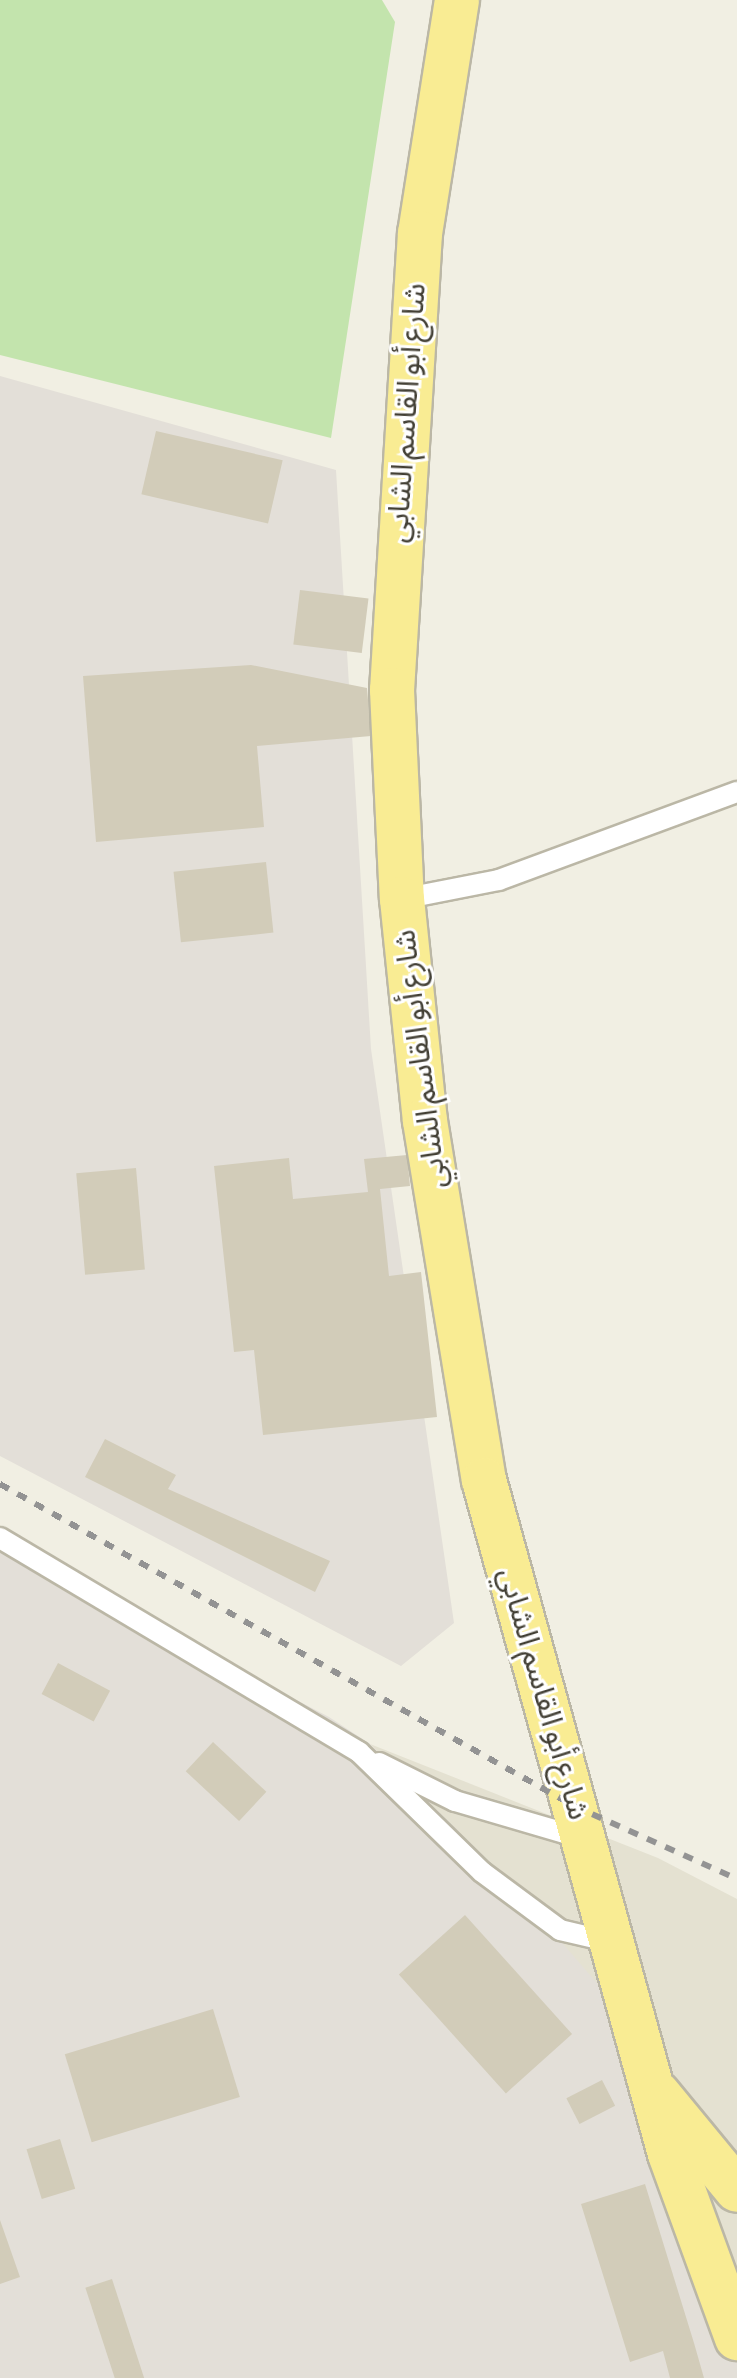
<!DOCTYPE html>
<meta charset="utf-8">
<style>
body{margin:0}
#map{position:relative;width:737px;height:2378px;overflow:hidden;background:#f1efe3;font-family:"Sofia Sans Condensed","Noto Sans Arabic",sans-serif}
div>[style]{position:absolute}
.residential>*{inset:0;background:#e4e1d1}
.industrial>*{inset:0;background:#e3dfd8}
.green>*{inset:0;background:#c3e4ad}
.building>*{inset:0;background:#d2ccb9;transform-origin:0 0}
.roads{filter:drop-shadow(2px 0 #bbb7a6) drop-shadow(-2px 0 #bbb7a6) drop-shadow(0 2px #bbb7a6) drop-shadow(0 -2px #bbb7a6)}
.lane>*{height:20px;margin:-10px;padding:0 10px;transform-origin:10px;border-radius:10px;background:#fff}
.primary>*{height:44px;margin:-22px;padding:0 22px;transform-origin:22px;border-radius:22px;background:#f9ec93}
.rail>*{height:6px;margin-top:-3px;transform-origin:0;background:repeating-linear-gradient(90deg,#939393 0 10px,transparent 0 20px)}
span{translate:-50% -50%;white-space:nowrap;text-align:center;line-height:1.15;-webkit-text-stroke:6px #fff;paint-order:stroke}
.street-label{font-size:30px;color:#423f34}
</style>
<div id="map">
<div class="residential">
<div style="clip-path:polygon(370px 1744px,658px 1858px,737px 1899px,737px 2348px,508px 1880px)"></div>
</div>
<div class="industrial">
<div style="clip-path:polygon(0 376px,336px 470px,371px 1049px,454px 1623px,401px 1666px,0 1456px)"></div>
<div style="clip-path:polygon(0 1546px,329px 1717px,370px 1744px,508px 1880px,646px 2040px,737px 2348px,737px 2378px,0 2378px)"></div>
</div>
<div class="green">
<div style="clip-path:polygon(0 0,382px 0,395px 22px,331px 438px,0 355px)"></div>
</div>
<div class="building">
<div style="left:156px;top:431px;width:130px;height:65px;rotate:13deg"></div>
<div style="left:300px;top:590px;width:69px;height:55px;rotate:7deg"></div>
<div style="clip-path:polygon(251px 665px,367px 688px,371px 736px,257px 746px,264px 827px,96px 842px,83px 676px)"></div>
<div style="left:266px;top:862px;width:71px;height:93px;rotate:84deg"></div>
<div style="clip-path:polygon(407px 1155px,410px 1186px,380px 1189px,389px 1276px,421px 1272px,437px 1417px,263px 1435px,254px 1350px,234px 1352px,214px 1166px,289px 1158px,293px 1199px,368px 1192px,364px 1159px)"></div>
<div style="left:136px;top:1168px;width:102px;height:60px;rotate:85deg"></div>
<div style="clip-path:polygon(105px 1439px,176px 1475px,168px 1489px,330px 1561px,315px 1592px,85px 1477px)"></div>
<div style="left:58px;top:1663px;width:59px;height:35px;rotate:28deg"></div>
<div style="left:213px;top:1742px;width:73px;height:40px;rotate:43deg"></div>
<div style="left:465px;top:1915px;width:160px;height:89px;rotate:48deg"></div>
<div style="left:213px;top:2009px;width:92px;height:155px;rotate:73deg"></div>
<div style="left:602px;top:2080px;width:29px;height:40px;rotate:63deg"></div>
<div style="left:60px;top:2139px;width:52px;height:35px;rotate:73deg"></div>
<div style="clip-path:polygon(645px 2184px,694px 2343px,704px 2378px,670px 2378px,663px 2351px,630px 2362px,581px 2204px)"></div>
<div style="clip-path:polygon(0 2220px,20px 2277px,0 2284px)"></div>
<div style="left:112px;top:2279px;width:104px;height:28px;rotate:72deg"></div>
</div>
<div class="roads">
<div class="lane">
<div style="left:402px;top:899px;width:99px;rotate:-11.1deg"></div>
<div style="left:499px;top:880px;width:254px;rotate:-20.3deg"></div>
<div style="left:0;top:1538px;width:418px;rotate:30.8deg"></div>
<div style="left:359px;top:1752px;width:172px;rotate:44.3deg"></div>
<div style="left:482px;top:1872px;width:97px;rotate:36.6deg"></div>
<div style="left:560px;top:1930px;width:52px;rotate:13.2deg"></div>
<div style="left:379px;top:1763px;width:85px;rotate:26.6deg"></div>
<div style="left:455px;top:1801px;width:135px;rotate:16.3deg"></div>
</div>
<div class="primary">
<div style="left:457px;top:0;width:236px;rotate:99deg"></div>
<div style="left:420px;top:233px;width:458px;rotate:93.5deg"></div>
<div style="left:392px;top:690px;width:209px;rotate:87.3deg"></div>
<div style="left:402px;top:899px;width:223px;rotate:84.1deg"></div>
<div style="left:425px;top:1121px;width:364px;rotate:80.7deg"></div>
<div style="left:484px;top:1480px;width:699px;rotate:74.57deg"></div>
<div style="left:670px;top:2154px;width:196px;rotate:70deg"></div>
<div style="left:658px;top:2094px;width:124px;rotate:50.5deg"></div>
</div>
</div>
<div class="rail">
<div style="left:0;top:1484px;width:658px;rotate:29.29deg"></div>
<div style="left:574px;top:1806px;width:179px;rotate:24.1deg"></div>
</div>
<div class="street-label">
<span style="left:407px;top:413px;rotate:-86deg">شارع أبو القاسم الشابي</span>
<span style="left:421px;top:1059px;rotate:-97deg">شارع أبو القاسم الشابي</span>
<span style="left:543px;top:1694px;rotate:74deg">شارع أبو القاسم الشابي</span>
</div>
</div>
